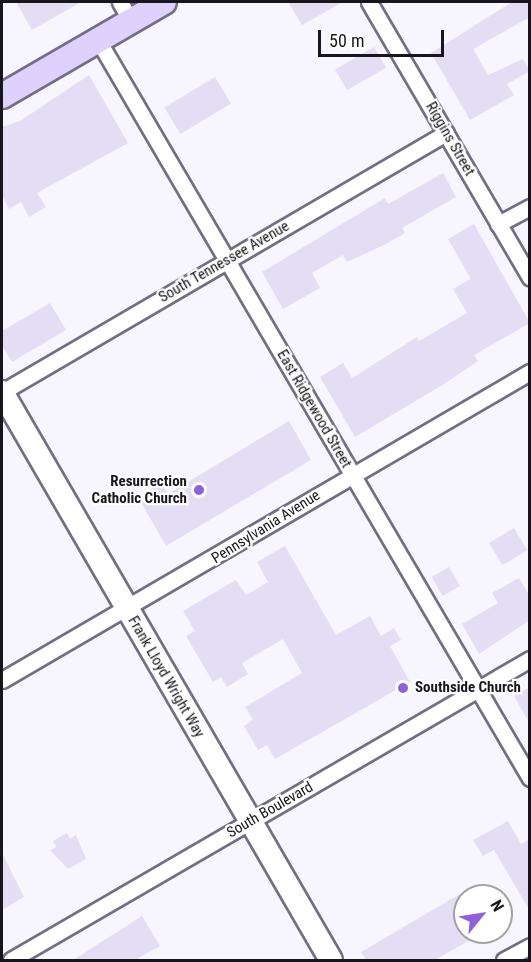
<!DOCTYPE html>
<html>
<head>
<meta charset="utf-8">
<style>
	body { margin:0 }
	#map { position:relative; width:531px; height:962px; overflow:hidden; background:#f7f5fe; font-family:"Roboto Condensed",sans-serif }
	div>[style] { position:absolute }
	.building>* { inset:0; background:#e4def4; transform-origin:0 0 }
	.roads { filter:drop-shadow(2px 0 #746e82) drop-shadow(-2px 0 #746e82) drop-shadow(0 2px #746e82) drop-shadow(0 -2px #746e82) }
	.street>* { height:15px; margin:-7.5px; padding:0 7.5px; transform-origin:7.5px; border-radius:7.5px; background:#fff }
	.secondary>* { height:22px; margin:-11px; padding:0 11px; transform-origin:11px; border-radius:11px; background:#fff }
	.primary>* { height:24px; margin:-12px; padding:0 12px; transform-origin:12px; border-radius:12px; background:#dfd1fe }
	.dots>* { width:16px; height:16px; translate:-50% -50%; box-sizing:border-box; border:3px solid #fff; border-radius:50% }
	span { translate:-50% -50%; white-space:nowrap; text-align:center; line-height:1.15; -webkit-text-stroke:4.5px #fff; paint-order:stroke }
	.street-label { font-size:15px; color:#18161d }
	.poi-label { font-size:15px; color:#18161d; font-weight:700 }
	.right { translate:-100% -50%; text-align:right }
	.left { translate:0 -50%; text-align:left }
	.frame { position:absolute; inset:0; border:3px solid #18161d; pointer-events:none }
	.north { position:absolute; left:453px; top:884px; width:60px; height:60px; box-sizing:border-box; background:#fff; border:2px solid #a3a2a5; border-radius:50%; rotate:60deg; font-size:16px; font-weight:700; line-height:24px; text-align:center; color:#18161d }
	.north::after { content:''; display:block; margin:auto; width:21px; height:27px; background:#8e60da; clip-path:polygon(50% 0,100% 100%,50% 72%,0 100%) }
	.scale { position:absolute; left:318px; top:30px; width:126px; height:27px; box-sizing:border-box; border:3px solid #18161d; border-top:0; padding-left:8px; font-size:18px; line-height:21px; white-space:nowrap; color:#18161d; -webkit-text-stroke:4px #fff; paint-order:stroke }
</style>
</head>
<body>
<div id="map">
	<div class="building">
		<i style="clip-path:polygon(16px 2px,81px 2px,32px 30px)"></i>
		<i style="clip-path:polygon(288px 2px,343px 2px,302px 25px)"></i>
		<i style="clip-path:polygon(512px 2px,530px 2px,530px 17px,473px 49px,488px 75px,523px 59px,530px 71px,507px 84px,514px 95px,470px 120px,431px 53px)"></i>
		<i style="left:374px;top:47px;width:24px;height:45px;rotate:60deg"></i>
		<i style="clip-path:polygon(89px 75px,128px 143px,37px 193px,46px 207px,29px 217px,21px 202px,9px 209px,2px 195px,2px 127px,20px 121px)"></i>
		<i style="left:215px;top:77px;width:31px;height:59px;rotate:59deg"></i>
		<i style="clip-path:polygon(443px 173px,456px 197px,402px 228px,405px 233px,384px 245px,347px 262px,343px 255px,312px 273px,320px 288px,283px 309px,262px 272px,385px 198px,388px 204px)"></i>
		<i style="clip-path:polygon(474px 224px,530px 323px,474px 355px,478px 361px,444px 384px,355px 437px,320px 377px,343px 363px,352px 378px,417px 337px,419px 341px,467px 313px,453px 289px,471px 279px,448px 239px)"></i>
		<i style="clip-path:polygon(50px 303px,66px 330px,12px 362px,2px 345px,2px 331px)"></i>
		<i style="clip-path:polygon(289px 421px,311px 460px,166px 546px,138px 497px,161px 483px,168px 494px)"></i>
		<i style="left:514px;top:528px;width:26px;height:29px;rotate:59deg"></i>
		<i style="clip-path:polygon(285px 546px,336px 635px,370px 616px,381px 636px,394px 628px,401px 640px,390px 646px,410px 682px,275px 759px,267px 745px,258px 750px,244px 726px,253px 720px,245px 707px,302px 673px,283px 639px,242px 663px,248px 674px,227px 687px,221px 677px,213px 682px,186px 636px,195px 631px,183px 611px,236px 580px,246px 595px,268px 582px,257px 562px)"></i>
		<i style="left:449px;top:567px;width:22px;height:20px;rotate:60deg"></i>
		<i style="clip-path:polygon(519px 578px,530px 596px,530px 620px,479px 654px,462px 624px,498px 603px,492px 593px)"></i>
		<i style="clip-path:polygon(530px 687px,530px 724px,514px 696px)"></i>
		<i style="clip-path:polygon(508px 821px,521px 844px,530px 839px,530px 911px,494px 850px,483px 856px,473px 840px)"></i>
		<i style="clip-path:polygon(67px 833px,70px 839px,76px 835px,86px 859px,68px 869px,50px 850px,56px 847px,53px 841px)"></i>
		<i style="clip-path:polygon(2px 853px,24px 897px,2px 910px)"></i>
		<i style="clip-path:polygon(465px 891px,465px 932px,484px 932px,435px 960px,366px 960px,361px 952px)"></i>
		<i style="clip-path:polygon(142px 916px,160px 946px,135px 960px,73px 960px)"></i>
	</div>
	<div class="roads">
		<div class="street">
			<i style="left:120px;top:2px;width:22px;rotate:60deg"></i>
			<i style="left:369px;top:2px;width:319px;rotate:59.7deg"></i>
			<i style="left:98px;top:40px;width:855px;rotate:59.66deg"></i>
			<i style="left:498px;top:224px;width:36px;rotate:-28deg"></i>
			<i style="left:2px;top:392px;width:514px;rotate:-30.26deg"></i>
			<i style="left:2px;top:680px;width:611px;rotate:-30.26deg"></i>
			<i style="left:11px;top:960px;width:600px;rotate:-30.11deg"></i>
			<i style="left:504px;top:960px;width:30px;rotate:-28deg"></i>
		</div>
		<div class="secondary">
			<i style="left:2px;top:392px;width:656px;rotate:59.92deg"></i>
		</div>
		<div class="primary">
			<i style="left:2px;top:96px;width:187px;rotate:-30.1deg"></i>
		</div>
	</div>
	<div class="dots">
		<i style="left:199px;top:490px;background:#8e60da"></i>
		<i style="left:403px;top:688px;background:#8e60da"></i>
	</div>
	<div class="street-label">
		<span style="left:450px;top:139px;rotate:60deg">Riggins Street</span>
		<span style="left:224px;top:262px;rotate:-30deg">South Tennessee Avenue</span>
		<span style="left:314px;top:409px;rotate:60deg">East Ridgewood Street</span>
		<span style="left:266px;top:527px;rotate:-32deg">Pennsylvania Avenue</span>
		<span style="left:166px;top:677px;rotate:60deg">Frank Lloyd Wright Way</span>
		<span style="left:270px;top:810px;rotate:-30deg">South Boulevard</span>
	</div>
	<div class="poi-label">
		<span class="right" style="left:187px;top:490px">Resurrection<br>Catholic Church</span>
		<span class="left" style="left:415px;top:688px">Southside Church</span>
	</div>
	<div class="frame"></div>
	<div class="north">N</div>
	<div class="scale">50 m</div>
</div>
</body>
</html>
